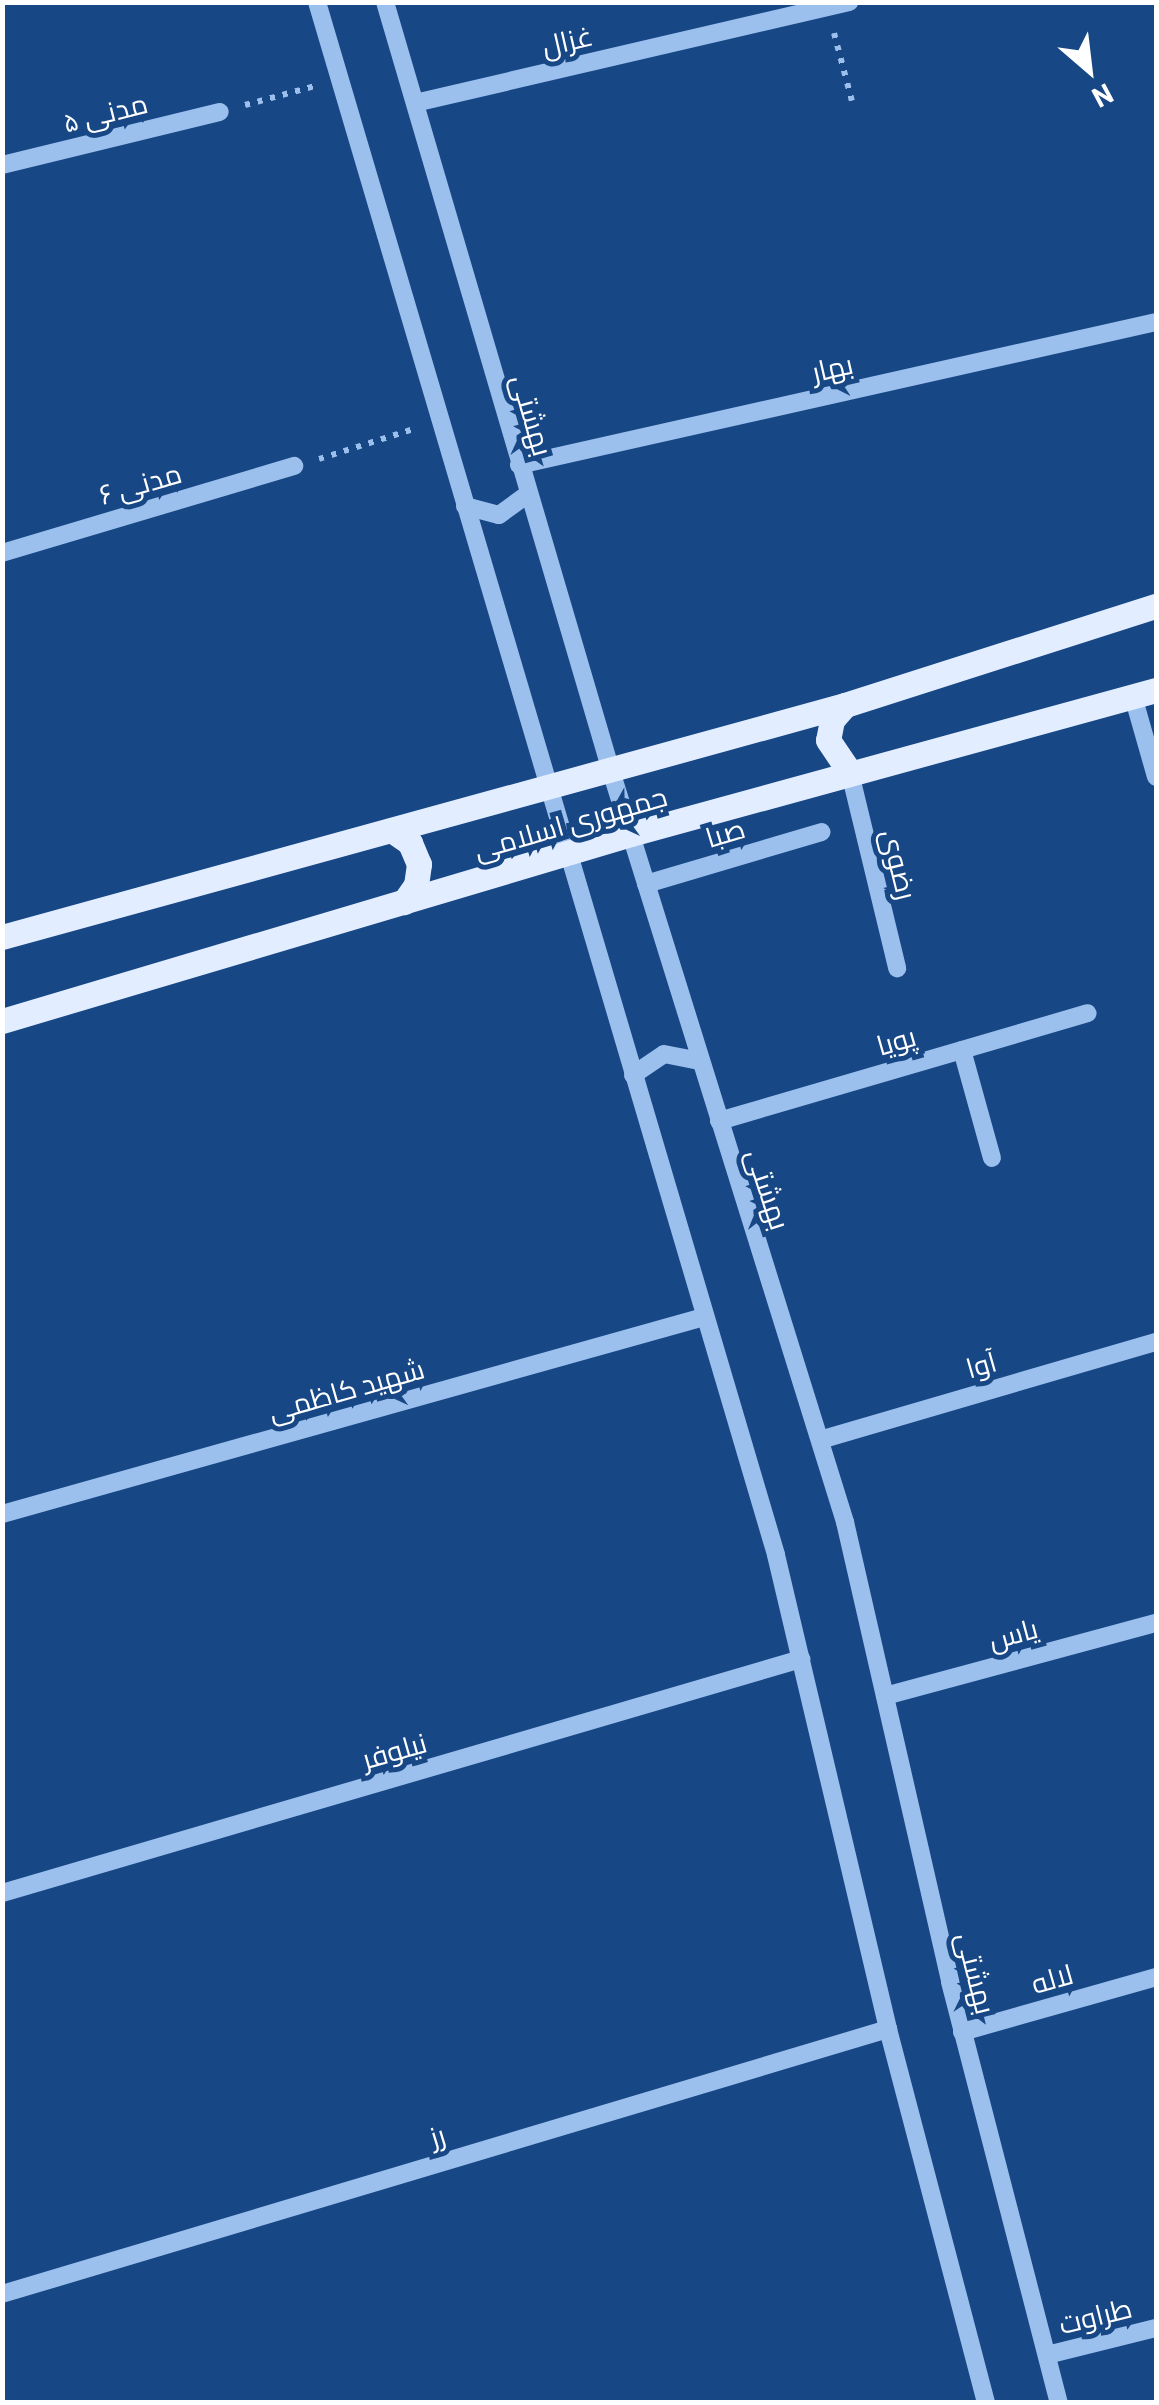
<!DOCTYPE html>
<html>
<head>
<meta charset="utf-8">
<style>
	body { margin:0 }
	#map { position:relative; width:1159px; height:2405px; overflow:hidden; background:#174785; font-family:Barlow,Cairo,sans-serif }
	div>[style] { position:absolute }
	.path>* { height:6px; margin-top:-3px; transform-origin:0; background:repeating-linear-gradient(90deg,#9cc0ed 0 5px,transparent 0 13px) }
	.minor>* { height:18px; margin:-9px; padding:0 9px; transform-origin:9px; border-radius:9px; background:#9cc0ed }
	.major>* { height:25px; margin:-12.5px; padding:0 12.5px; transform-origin:12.5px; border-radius:12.5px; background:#e2edff }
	span { translate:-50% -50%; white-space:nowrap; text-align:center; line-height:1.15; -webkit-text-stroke:10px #174785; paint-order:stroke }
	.street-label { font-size:28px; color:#fff }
	.frame { position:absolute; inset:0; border:5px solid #fff; pointer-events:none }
	.north { position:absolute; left:1039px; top:20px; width:100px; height:100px; -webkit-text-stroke:8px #174785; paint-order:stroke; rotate:152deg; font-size:28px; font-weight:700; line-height:40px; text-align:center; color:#fff }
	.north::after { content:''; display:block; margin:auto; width:35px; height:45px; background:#fff; clip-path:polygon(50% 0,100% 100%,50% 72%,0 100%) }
</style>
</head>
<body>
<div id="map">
	<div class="path">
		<i style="left:834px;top:33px;width:70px;rotate:75.2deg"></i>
		<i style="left:245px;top:105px;width:73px;rotate:-15.2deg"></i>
		<i style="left:319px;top:459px;width:103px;rotate:-17.6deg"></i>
	</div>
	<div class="minor">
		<i style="left:317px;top:2px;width:1619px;rotate:73.53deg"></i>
		<i style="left:776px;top:1555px;width:487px;rotate:76.7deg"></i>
		<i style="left:888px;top:2029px;width:386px;rotate:75.3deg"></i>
		<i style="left:385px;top:2px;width:802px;rotate:73.62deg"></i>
		<i style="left:611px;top:771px;width:787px;rotate:72.69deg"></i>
		<i style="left:845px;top:1522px;width:472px;rotate:77.1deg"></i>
		<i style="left:950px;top:1982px;width:434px;rotate:75.5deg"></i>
		<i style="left:415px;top:103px;width:446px;rotate:-13.1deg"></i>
		<i style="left:2px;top:165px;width:224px;rotate:-13.7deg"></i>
		<i style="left:519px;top:465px;width:653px;rotate:-12.65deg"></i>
		<i style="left:465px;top:506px;width:35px;rotate:15deg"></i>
		<i style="left:499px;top:515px;width:34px;rotate:-36deg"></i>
		<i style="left:2px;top:553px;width:305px;rotate:-16.6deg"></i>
		<i style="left:1133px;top:696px;width:84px;rotate:74.1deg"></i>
		<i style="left:850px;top:773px;width:201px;rotate:76.4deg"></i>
		<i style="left:646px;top:884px;width:183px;rotate:-16.5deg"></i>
		<i style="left:962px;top:1050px;width:112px;rotate:74.5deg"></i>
		<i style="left:633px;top:1075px;width:37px;rotate:-34deg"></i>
		<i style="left:664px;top:1054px;width:37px;rotate:11deg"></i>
		<i style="left:719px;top:1121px;width:384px;rotate:-16.3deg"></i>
		<i style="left:820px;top:1440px;width:350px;rotate:-16.3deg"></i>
		<i style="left:2px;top:1514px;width:729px;rotate:-15.68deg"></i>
		<i style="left:885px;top:1696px;width:281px;rotate:-15.1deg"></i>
		<i style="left:2px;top:1893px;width:833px;rotate:-16.32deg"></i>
		<i style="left:962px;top:2032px;width:202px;rotate:-15.8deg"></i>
		<i style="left:2px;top:2294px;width:925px;rotate:-16.65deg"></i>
		<i style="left:1047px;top:2355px;width:112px;rotate:-13.9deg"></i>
	</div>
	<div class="major">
		<i style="left:845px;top:705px;width:20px;rotate:131deg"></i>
		<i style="left:832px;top:720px;width:20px;rotate:101deg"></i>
		<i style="left:828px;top:740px;width:40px;rotate:56deg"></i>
		<i style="left:393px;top:831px;width:21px;rotate:35deg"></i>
		<i style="left:410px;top:843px;width:23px;rotate:67deg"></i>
		<i style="left:419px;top:864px;width:21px;rotate:98deg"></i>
		<i style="left:416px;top:885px;width:21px;rotate:125deg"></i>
		<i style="left:2px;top:937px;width:874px;rotate:-15.39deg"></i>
		<i style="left:845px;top:705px;width:326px;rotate:-17.7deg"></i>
		<i style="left:2px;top:1021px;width:656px;rotate:-16.56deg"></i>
		<i style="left:631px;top:834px;width:544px;rotate:-15.34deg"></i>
	</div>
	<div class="street-label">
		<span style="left:567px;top:40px;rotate:-13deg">غزال</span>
		<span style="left:105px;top:112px;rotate:-14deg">مدنی ۵</span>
		<span style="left:832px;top:367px;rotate:-13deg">بهار</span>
		<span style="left:533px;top:415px;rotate:74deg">بهشتی</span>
		<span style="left:140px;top:483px;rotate:-16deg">مدنی ۶</span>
		<span style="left:570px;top:822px;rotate:-16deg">جمهوری اسلامی</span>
		<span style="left:725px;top:832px;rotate:-17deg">صبا</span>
		<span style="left:900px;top:864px;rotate:76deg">رضوی</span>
		<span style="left:896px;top:1040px;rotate:-16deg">پویا</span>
		<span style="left:769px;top:1189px;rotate:72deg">بهشتی</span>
		<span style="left:981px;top:1364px;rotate:-16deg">آوا</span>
		<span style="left:346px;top:1389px;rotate:-16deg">شهید کاظمی</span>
		<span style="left:1013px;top:1633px;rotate:-15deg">یاس</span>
		<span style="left:394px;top:1750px;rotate:-16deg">نیلوفر</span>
		<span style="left:977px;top:1973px;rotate:76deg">بهشتی</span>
		<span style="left:1052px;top:1978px;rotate:-16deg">لاله</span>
		<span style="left:437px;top:2135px;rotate:-17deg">رز</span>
		<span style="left:1095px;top:2315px;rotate:-14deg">طراوت</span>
	</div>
	<div class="frame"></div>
	<div class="north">N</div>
</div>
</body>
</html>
